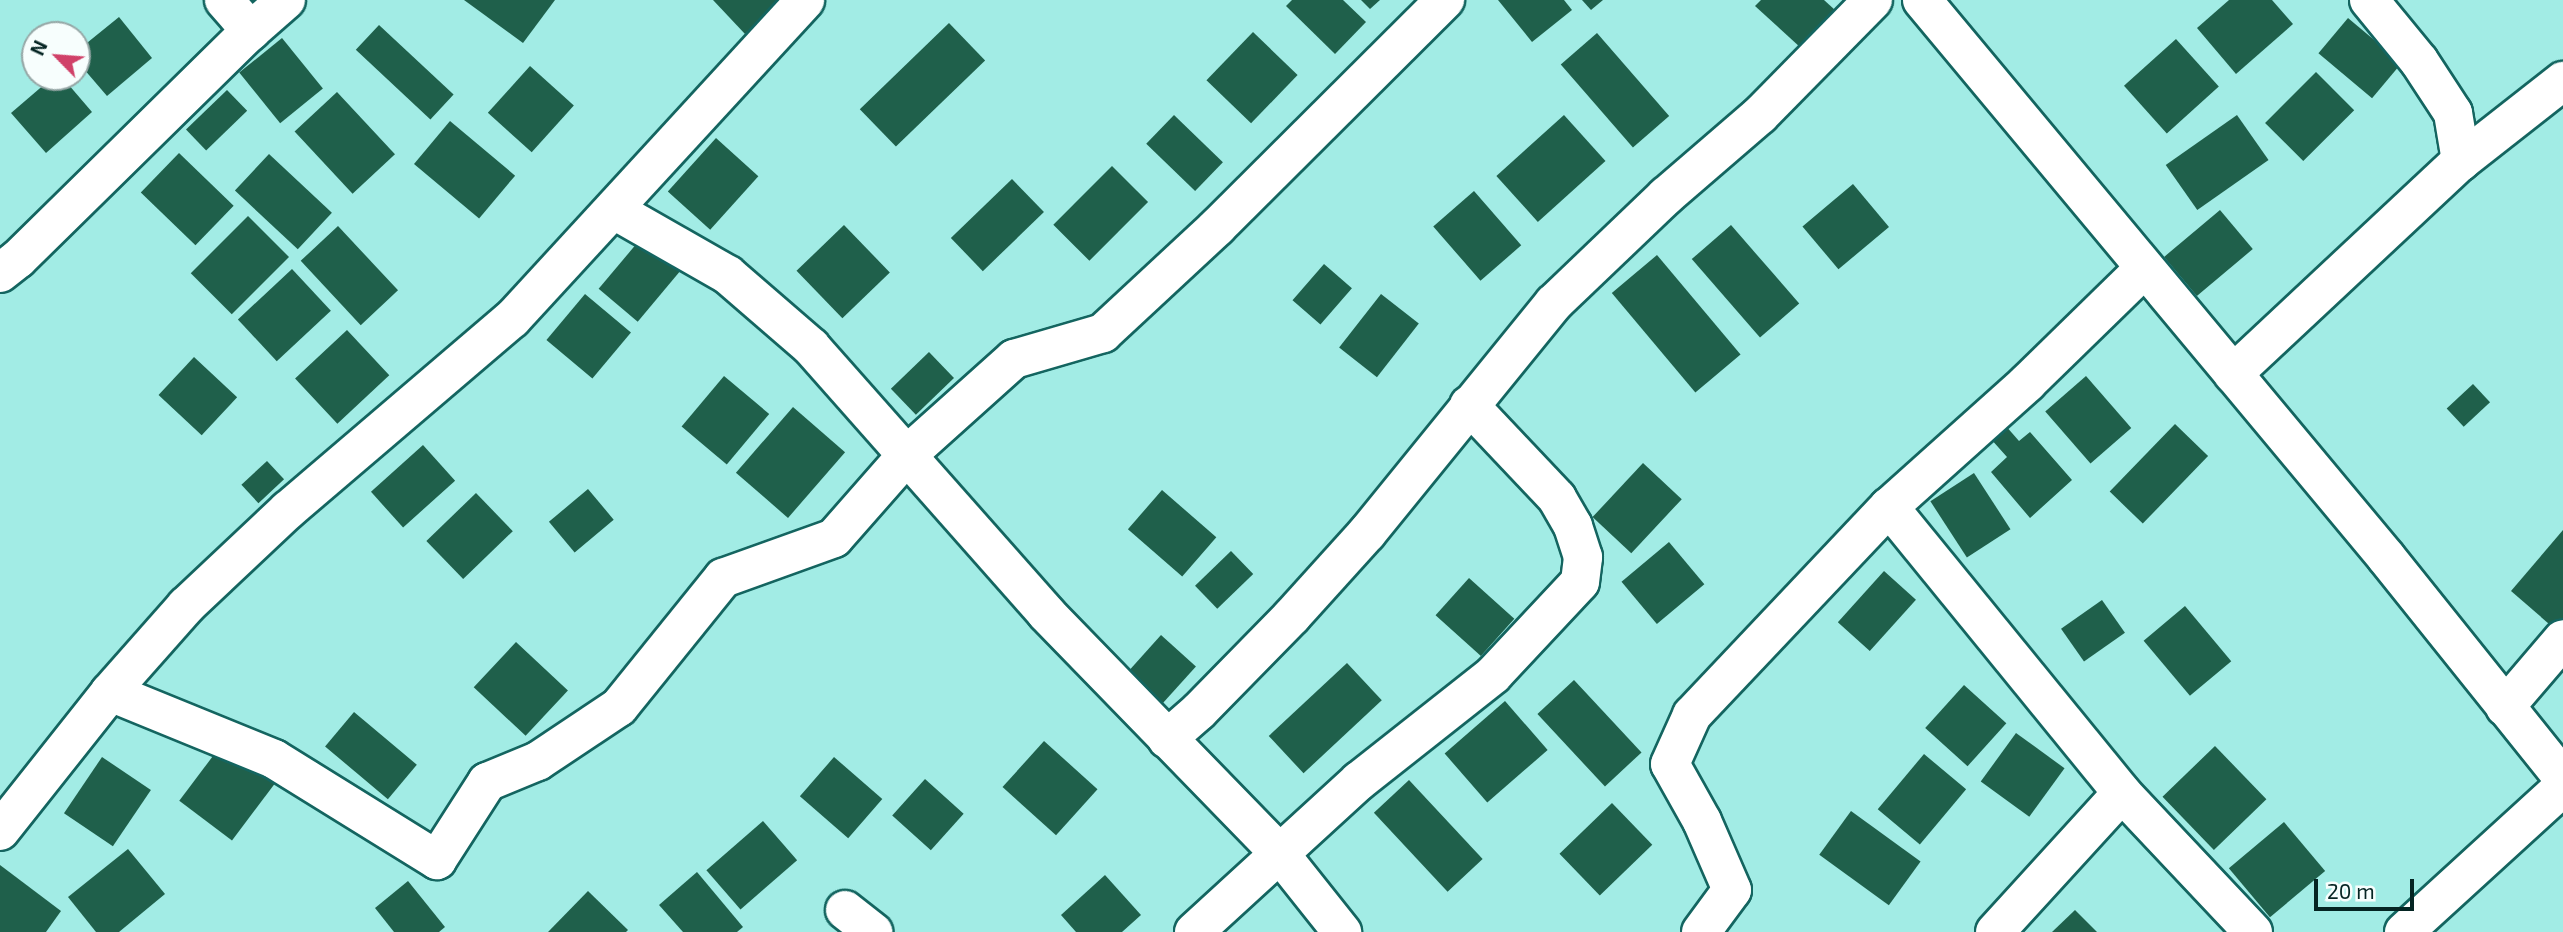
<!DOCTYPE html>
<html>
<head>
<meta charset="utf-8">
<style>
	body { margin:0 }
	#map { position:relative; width:2563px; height:932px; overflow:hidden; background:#a2ece5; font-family:"Exo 2",sans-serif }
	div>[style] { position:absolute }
	.building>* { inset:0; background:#1f604b; transform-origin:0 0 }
	.roads { filter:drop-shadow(2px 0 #146560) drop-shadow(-2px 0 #146560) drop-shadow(0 2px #146560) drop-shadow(0 -2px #146560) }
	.minor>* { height:38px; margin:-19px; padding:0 19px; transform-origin:19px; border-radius:19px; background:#fff }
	span { translate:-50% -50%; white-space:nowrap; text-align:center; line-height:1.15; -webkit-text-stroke:7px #f7fefd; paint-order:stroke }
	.north { position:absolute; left:21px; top:21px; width:70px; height:70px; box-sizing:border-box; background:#f7fefd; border:2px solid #96a7a6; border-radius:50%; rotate:295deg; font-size:19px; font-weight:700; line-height:28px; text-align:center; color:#052523 }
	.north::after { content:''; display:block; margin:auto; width:24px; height:32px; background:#d04168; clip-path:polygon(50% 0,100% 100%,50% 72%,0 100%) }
	.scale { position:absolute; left:2314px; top:879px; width:100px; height:32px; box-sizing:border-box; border:4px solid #052523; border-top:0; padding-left:9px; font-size:21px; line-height:24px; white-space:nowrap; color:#052523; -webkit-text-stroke:5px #f7fefd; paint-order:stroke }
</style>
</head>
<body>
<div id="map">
	<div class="building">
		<i style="clip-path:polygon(464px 0,555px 0,523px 43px)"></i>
		<i style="clip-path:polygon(713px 0,780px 0,745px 34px)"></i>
		<i style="clip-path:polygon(1292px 0,1343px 0,1366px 22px,1335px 54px,1286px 6px)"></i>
		<i style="clip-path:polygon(1361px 0,1380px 0,1370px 9px)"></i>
		<i style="clip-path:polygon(1498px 0,1564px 0,1572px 10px,1532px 42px)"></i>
		<i style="clip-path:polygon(1582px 0,1603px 0,1591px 10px)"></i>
		<i style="clip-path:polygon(1761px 0,1824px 0,1835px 10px,1801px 48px,1755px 6px)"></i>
		<i style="clip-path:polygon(2229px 0,2272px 0,2293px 24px,2236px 74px,2197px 28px)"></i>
		<i style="clip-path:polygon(119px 17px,152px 58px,107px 96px,77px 61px,77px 51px)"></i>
		<i style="left:2348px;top:18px;width:70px;height:46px;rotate:40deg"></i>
		<i style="left:949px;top:23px;width:52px;height:124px;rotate:46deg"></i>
		<i style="left:379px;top:25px;width:102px;height:34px;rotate:43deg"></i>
		<i style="left:1253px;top:32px;width:62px;height:67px;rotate:44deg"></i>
		<i style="left:1597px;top:33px;width:110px;height:48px;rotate:49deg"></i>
		<i style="left:282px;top:38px;width:65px;height:55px;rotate:51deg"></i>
		<i style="left:2176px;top:39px;width:64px;height:70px;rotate:48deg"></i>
		<i style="left:530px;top:66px;width:59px;height:63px;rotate:42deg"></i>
		<i style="left:2316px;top:72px;width:54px;height:72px;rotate:45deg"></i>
		<i style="clip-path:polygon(53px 77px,62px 77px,92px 112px,46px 153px,11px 113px)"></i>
		<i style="left:227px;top:90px;width:29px;height:57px;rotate:46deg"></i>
		<i style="left:337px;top:92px;width:85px;height:58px;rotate:47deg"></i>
		<i style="left:1174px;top:115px;width:68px;height:40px;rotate:44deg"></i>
		<i style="left:1564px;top:115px;width:62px;height:91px;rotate:48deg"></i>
		<i style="left:2237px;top:115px;width:55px;height:87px;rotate:55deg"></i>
		<i style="left:450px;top:121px;width:85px;height:56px;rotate:40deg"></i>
		<i style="left:716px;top:138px;width:57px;height:72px;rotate:42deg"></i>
		<i style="left:179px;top:153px;width:76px;height:55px;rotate:44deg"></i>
		<i style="left:269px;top:154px;width:86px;height:50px;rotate:43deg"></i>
		<i style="left:1112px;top:166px;width:51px;height:83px;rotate:45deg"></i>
		<i style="left:1012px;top:179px;width:46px;height:85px;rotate:46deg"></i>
		<i style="left:1853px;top:184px;width:56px;height:66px;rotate:50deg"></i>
		<i style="left:1474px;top:191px;width:72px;height:54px;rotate:49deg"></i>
		<i style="left:2220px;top:210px;width:51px;height:73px;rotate:50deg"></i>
		<i style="left:248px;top:216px;width:58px;height:81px;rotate:45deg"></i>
		<i style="left:844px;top:225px;width:66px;height:66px;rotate:46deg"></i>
		<i style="left:1731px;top:225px;width:104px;height:52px;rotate:49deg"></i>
		<i style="left:338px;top:226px;width:88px;height:51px;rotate:47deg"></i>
		<i style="left:643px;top:236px;width:51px;height:69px;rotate:40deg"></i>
		<i style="left:1657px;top:255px;width:130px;height:59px;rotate:50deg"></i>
		<i style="left:1324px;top:264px;width:37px;height:48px;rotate:41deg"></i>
		<i style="left:292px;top:269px;width:57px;height:74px;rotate:47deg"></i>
		<i style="left:585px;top:294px;width:60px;height:60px;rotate:40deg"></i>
		<i style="left:1381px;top:294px;width:48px;height:68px;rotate:38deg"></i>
		<i style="left:347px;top:330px;width:62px;height:71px;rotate:47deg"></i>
		<i style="left:929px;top:352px;width:36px;height:53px;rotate:46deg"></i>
		<i style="left:194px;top:357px;width:59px;height:52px;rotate:43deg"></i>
		<i style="left:724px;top:376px;width:59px;height:66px;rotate:40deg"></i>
		<i style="left:2086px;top:376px;width:69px;height:54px;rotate:49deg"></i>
		<i style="left:2473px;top:384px;width:25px;height:36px;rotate:47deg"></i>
		<i style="left:793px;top:407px;width:69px;height:87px;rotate:41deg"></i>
		<i style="left:2175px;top:424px;width:46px;height:94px;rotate:44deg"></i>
		<i style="clip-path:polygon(2005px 425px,2019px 441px,2030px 432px,2072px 480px,2030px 518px,1991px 472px,2007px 457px,1990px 438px)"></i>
		<i style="left:423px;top:445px;width:48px;height:70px;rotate:48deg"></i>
		<i style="left:267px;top:461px;width:25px;height:35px;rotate:47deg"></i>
		<i style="left:1643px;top:463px;width:53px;height:74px;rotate:43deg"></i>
		<i style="left:1974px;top:473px;width:67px;height:52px;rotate:57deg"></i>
		<i style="left:588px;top:489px;width:40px;height:51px;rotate:50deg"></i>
		<i style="left:1162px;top:490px;width:72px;height:52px;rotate:41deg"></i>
		<i style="left:476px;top:493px;width:53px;height:69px;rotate:46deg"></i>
		<i style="clip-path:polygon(2563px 530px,2563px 622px,2556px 630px,2511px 591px)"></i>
		<i style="left:1669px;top:542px;width:55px;height:62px;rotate:50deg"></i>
		<i style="left:1231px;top:551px;width:32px;height:50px;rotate:46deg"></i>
		<i style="left:1884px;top:571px;width:43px;height:69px;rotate:42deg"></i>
		<i style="left:1469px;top:578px;width:61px;height:50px;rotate:42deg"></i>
		<i style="left:2102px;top:600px;width:40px;height:50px;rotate:55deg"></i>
		<i style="left:2185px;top:606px;width:72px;height:54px;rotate:50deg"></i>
		<i style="left:1161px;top:635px;width:47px;height:54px;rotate:42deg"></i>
		<i style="left:516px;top:642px;width:71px;height:62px;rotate:43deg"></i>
		<i style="left:1347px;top:663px;width:51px;height:107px;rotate:47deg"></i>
		<i style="left:1574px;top:680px;width:99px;height:50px;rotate:47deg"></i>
		<i style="left:1964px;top:685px;width:57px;height:58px;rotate:42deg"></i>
		<i style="left:1505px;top:701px;width:65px;height:80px;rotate:49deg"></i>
		<i style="left:354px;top:712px;width:82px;height:45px;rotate:40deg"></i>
		<i style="left:2016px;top:733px;width:60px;height:60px;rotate:36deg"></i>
		<i style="left:225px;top:740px;width:66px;height:76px;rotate:37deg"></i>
		<i style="left:1044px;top:741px;width:72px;height:62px;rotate:42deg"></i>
		<i style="left:2215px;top:746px;width:74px;height:73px;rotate:46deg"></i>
		<i style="left:1924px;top:754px;width:55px;height:72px;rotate:40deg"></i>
		<i style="left:102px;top:757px;width:59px;height:68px;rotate:34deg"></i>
		<i style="left:834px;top:757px;width:64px;height:52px;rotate:41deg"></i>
		<i style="left:925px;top:779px;width:52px;height:49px;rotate:42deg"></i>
		<i style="left:1409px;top:780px;width:108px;height:48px;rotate:47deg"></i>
		<i style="left:1612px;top:803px;width:58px;height:73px;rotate:46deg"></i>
		<i style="left:1851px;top:811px;width:86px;height:54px;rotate:36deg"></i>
		<i style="left:763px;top:821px;width:52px;height:75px;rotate:49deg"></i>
		<i style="left:2284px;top:822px;width:64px;height:72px;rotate:50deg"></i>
		<i style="clip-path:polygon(128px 849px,165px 894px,119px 932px,96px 932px,68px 897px)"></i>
		<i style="clip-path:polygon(0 865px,61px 911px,46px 932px,0 932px)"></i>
		<i style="clip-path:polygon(697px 872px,743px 927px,737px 932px,683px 932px,659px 905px)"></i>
		<i style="clip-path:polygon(1105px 875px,1141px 915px,1122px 932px,1076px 932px,1061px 915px)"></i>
		<i style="clip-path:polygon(408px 881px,445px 927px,439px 932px,394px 932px,375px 908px)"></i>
		<i style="clip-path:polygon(588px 891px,628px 930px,626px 932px,548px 932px)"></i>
		<i style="clip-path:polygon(2075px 910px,2097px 932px,2052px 932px)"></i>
	</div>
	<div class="roads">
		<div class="minor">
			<i style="left:224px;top:0;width:41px;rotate:48.9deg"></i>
			<i style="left:1922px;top:0;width:725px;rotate:50.2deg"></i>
			<i style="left:2386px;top:557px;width:283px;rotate:51.3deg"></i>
			<i style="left:2369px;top:0;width:79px;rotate:50.7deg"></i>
			<i style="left:2419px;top:61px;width:62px;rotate:56.8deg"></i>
			<i style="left:2453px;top:113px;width:49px;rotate:80.5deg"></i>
			<i style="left:614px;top:210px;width:131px;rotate:29.7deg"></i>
			<i style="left:728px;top:275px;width:110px;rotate:40.9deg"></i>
			<i style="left:811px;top:347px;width:355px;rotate:48.5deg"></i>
			<i style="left:1046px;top:613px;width:336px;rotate:45.8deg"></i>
			<i style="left:1280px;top:854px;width:100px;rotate:51.5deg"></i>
			<i style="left:0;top:273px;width:23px;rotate:-38deg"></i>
			<i style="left:18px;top:259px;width:320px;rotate:-44.5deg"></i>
			<i style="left:246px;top:35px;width:53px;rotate:-41.2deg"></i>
			<i style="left:2233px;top:374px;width:312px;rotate:-43.1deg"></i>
			<i style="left:2461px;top:161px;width:130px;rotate:-38.1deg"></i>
			<i style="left:1889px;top:507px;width:369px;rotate:50.8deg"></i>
			<i style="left:2122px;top:793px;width:191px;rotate:46.7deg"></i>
			<i style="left:110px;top:692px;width:177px;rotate:22.2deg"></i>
			<i style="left:274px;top:759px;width:192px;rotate:31.8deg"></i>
			<i style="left:437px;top:860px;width:93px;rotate:-57.3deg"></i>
			<i style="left:487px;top:782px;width:55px;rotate:-22.4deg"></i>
			<i style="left:538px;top:761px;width:97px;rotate:-33.7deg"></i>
			<i style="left:619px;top:707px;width:166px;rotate:-51.1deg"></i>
			<i style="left:723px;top:578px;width:118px;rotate:-19.8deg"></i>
			<i style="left:834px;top:538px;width:111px;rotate:-48.7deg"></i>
			<i style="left:907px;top:455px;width:144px;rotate:-41.9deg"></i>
			<i style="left:1014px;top:359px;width:93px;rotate:-16.3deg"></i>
			<i style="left:1103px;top:333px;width:156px;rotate:-42.9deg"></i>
			<i style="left:1217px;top:227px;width:322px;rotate:-44.9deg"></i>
			<i style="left:2505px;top:707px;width:89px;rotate:-49.5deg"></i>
			<i style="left:1167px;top:739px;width:43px;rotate:-41.2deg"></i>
			<i style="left:1199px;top:711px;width:133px;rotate:-45.6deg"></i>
			<i style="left:1292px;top:616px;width:112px;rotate:-47.9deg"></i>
			<i style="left:1367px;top:533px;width:296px;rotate:-50.9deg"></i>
			<i style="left:1554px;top:303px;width:155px;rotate:-43.7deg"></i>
			<i style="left:1666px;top:196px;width:124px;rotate:-40.8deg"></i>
			<i style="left:1760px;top:115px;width:161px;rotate:-45.5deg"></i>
			<i style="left:0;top:831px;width:177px;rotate:-51.6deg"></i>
			<i style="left:110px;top:692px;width:115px;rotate:-48.5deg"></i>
			<i style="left:186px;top:606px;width:140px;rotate:-43.3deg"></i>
			<i style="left:288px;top:510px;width:294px;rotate:-40.5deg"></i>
			<i style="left:512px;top:319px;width:433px;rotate:-47.4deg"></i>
			<i style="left:845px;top:910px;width:36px;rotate:38deg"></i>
			<i style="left:1194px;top:932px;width:224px;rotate:-42.5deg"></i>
			<i style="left:1359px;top:781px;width:171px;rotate:-38.3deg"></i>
			<i style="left:1493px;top:675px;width:127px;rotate:-46.9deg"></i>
			<i style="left:1580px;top:582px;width:25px;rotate:-83deg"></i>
			<i style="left:1583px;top:557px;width:33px;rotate:-108deg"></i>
			<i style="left:1573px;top:526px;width:32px;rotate:-120deg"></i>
			<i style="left:1557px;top:498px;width:128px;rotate:-133.4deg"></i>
			<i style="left:1701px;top:932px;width:52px;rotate:-53.6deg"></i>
			<i style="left:1732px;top:890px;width:75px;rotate:-113.5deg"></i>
			<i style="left:1702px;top:821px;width:65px;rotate:-119.3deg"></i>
			<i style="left:1670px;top:764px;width:54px;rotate:-65.8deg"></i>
			<i style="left:1692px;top:715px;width:286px;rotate:-46.6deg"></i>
			<i style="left:1889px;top:507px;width:186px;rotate:-41.9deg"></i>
			<i style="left:2027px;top:383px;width:163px;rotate:-44.3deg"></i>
			<i style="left:1995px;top:932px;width:188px;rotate:-47.6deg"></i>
			<i style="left:2404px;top:932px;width:215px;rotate:-42.4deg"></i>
		</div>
	</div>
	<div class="north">N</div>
	<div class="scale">20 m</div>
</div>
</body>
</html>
